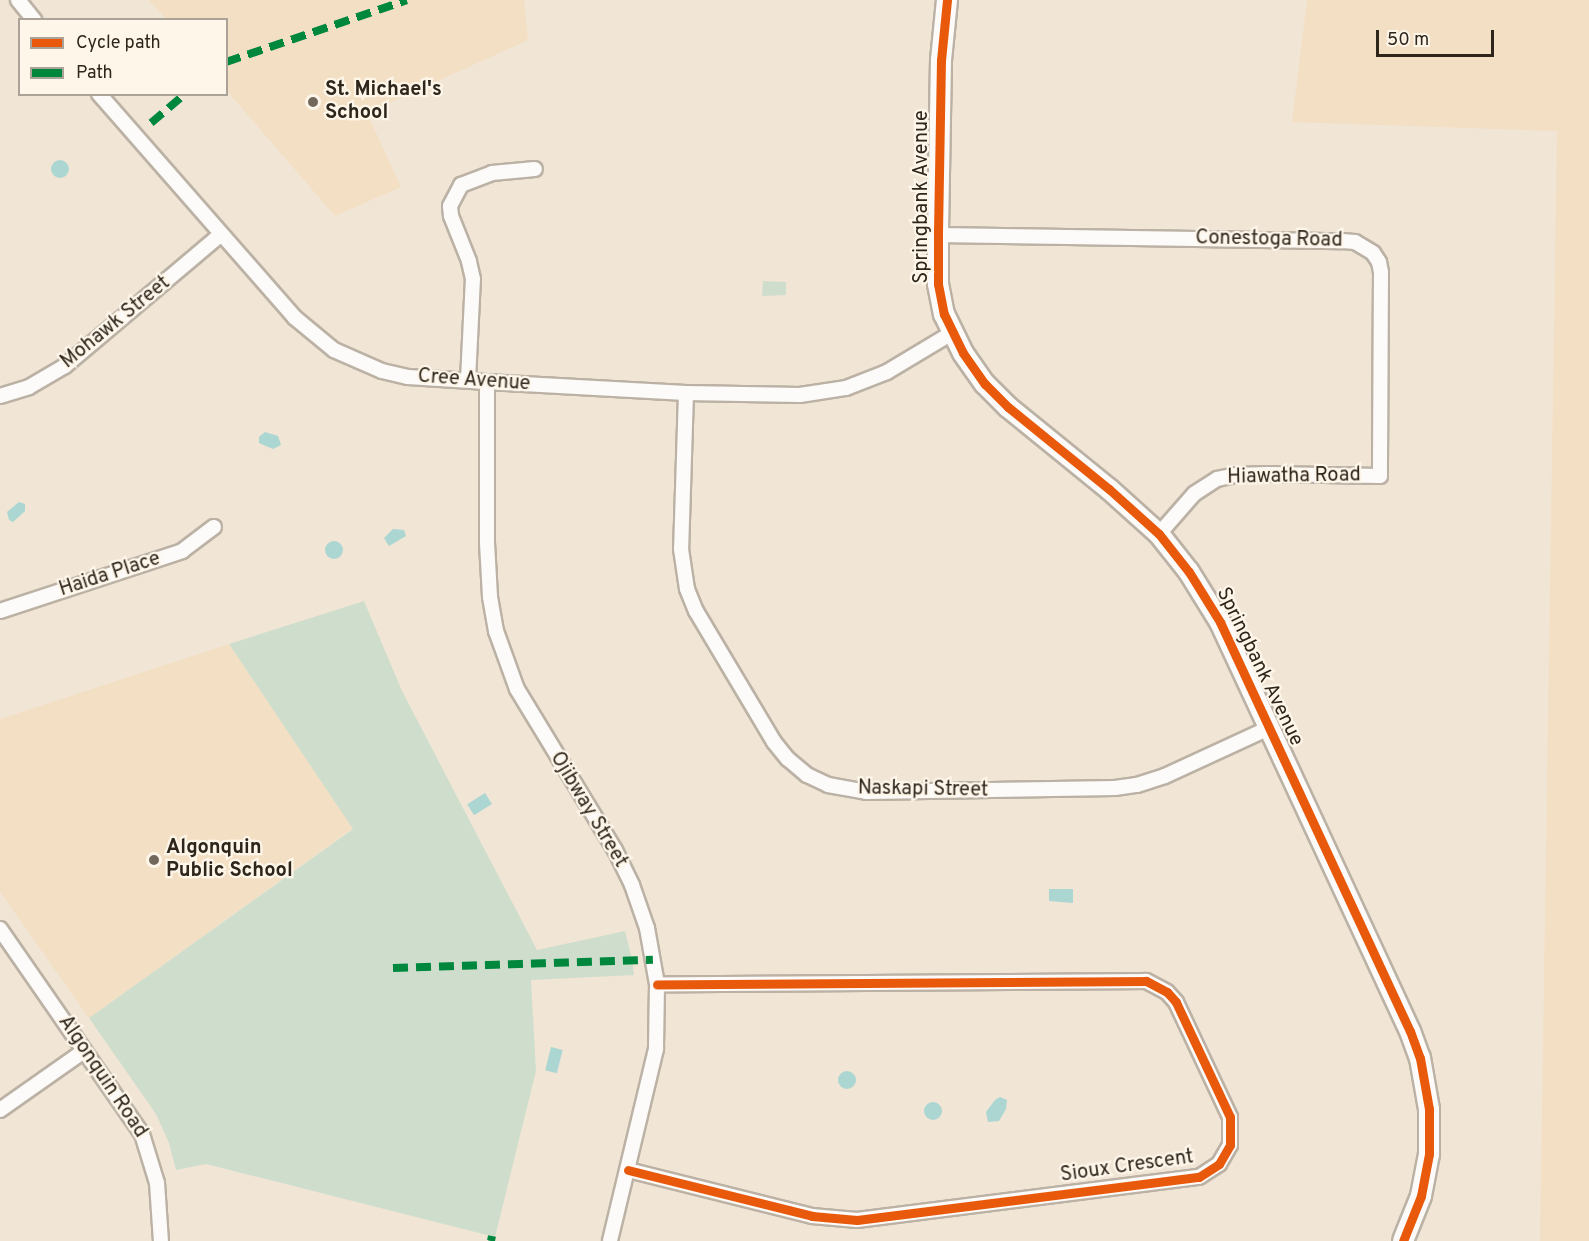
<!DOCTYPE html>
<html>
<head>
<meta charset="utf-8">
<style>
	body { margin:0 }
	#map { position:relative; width:1589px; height:1241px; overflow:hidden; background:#f1e5d5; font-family:Overpass,sans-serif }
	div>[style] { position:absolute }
	.built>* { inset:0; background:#f3dfc4 }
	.green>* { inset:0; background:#cfdecc }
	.water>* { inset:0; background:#abd6d2; transform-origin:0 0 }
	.round { border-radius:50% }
	.roads { filter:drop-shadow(2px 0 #bbb2a5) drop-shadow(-2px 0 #bbb2a5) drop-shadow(0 2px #bbb2a5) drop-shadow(0 -2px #bbb2a5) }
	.minor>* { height:14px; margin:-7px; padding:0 7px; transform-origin:7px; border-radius:7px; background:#fdfbf9 }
	.secondary>* { height:20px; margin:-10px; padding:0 10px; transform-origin:10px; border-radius:10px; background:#fdfbf9 }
	.quiet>* { height:8px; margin-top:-4px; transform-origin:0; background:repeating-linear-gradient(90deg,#00873e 0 15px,transparent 0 23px) }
	.cycleway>* { height:9px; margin:-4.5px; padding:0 4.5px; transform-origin:4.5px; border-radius:4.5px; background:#e8590c }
	.dots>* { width:16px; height:16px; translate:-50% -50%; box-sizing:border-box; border:3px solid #fff6ea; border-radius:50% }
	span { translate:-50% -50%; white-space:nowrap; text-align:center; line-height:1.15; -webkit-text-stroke:4.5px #fff6ea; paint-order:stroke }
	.poi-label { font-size:20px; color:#2e261b; font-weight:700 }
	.left { translate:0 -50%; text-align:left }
	.street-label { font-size:20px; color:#2e261b }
	.legend { position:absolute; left:18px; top:18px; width:210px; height:78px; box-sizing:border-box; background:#fff6ea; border:2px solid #aba397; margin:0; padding:8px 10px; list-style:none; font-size:18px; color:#2e261b }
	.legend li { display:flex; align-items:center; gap:12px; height:30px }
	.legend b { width:30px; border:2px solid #aba397 }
	.scale { position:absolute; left:1376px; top:30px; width:118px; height:27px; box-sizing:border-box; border:3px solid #2e261b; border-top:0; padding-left:8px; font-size:18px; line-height:21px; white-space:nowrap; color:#2e261b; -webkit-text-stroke:4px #fff6ea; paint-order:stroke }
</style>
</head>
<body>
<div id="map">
	<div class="built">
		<i style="clip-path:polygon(149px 0,524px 0,528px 40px,367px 113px,401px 187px,335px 216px,227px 91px,226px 20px,166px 19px)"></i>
		<i style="clip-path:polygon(1307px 0,1589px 0,1589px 1241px,1540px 1241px,1557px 131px,1292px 122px)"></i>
		<i style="clip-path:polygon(229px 644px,353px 828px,89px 1018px,0 892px,0 719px)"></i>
	</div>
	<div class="green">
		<i style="clip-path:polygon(763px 281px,786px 282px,786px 295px,762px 296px)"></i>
		<i style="clip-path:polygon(364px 601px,402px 691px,537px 950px,625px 931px,632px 959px,634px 975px,531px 980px,536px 1071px,495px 1237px,206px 1164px,176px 1170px,169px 1143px,156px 1114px,89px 1018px,353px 829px,229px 644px)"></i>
	</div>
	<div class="water">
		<i class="round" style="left:51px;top:160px;width:18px;height:18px"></i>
		<i style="clip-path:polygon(265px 432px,278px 436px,281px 445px,273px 449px,259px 443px,259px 437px)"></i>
		<i style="clip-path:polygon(19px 502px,25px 504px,25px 511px,13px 522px,9px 520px,7px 512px)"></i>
		<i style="clip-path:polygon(393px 529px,404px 530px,406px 536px,389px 546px,384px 538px)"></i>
		<i class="round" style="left:325px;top:541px;width:18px;height:18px"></i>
		<i style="left:485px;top:793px;width:13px;height:21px;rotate:58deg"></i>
		<i style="clip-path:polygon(1049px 889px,1073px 889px,1073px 903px,1049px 901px)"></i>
		<i style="left:551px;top:1047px;width:12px;height:24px;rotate:14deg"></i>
		<i class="round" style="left:838px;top:1071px;width:18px;height:18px"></i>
		<i style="clip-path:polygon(1000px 1097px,1007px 1100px,1006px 1109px,999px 1121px,988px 1122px,986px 1112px,995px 1100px)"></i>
		<i class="round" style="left:924px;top:1102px;width:18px;height:18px"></i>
	</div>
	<div class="roads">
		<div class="minor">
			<i style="left:18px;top:0;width:26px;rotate:51deg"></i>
			<i style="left:99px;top:94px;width:296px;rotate:48.8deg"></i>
			<i style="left:294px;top:317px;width:52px;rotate:39.5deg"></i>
			<i style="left:334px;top:350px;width:52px;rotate:23.6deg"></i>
			<i style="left:382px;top:371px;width:27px;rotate:13deg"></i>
			<i style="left:408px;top:377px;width:79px;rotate:3.6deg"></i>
			<i style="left:487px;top:382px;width:199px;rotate:3.2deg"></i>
			<i style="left:686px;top:393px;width:114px;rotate:1deg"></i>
			<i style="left:800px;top:395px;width:47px;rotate:-8.7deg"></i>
			<i style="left:846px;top:388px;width:44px;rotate:-21.3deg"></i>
			<i style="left:887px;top:372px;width:76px;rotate:-31deg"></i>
			<i style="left:938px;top:235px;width:404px;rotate:0.9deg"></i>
			<i style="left:1342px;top:241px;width:13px;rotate:4deg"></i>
			<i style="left:1355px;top:242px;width:21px;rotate:31deg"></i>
			<i style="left:1373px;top:253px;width:11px;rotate:56deg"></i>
			<i style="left:1379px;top:262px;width:10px;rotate:79deg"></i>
			<i style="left:1381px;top:272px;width:204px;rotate:90.3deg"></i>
			<i style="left:1380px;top:476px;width:112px;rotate:-179deg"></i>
			<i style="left:1268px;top:474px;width:32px;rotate:178deg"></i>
			<i style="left:1236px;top:475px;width:19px;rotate:168deg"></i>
			<i style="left:1217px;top:479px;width:27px;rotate:147deg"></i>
			<i style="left:1194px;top:494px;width:53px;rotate:131.2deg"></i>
			<i style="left:468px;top:380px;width:101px;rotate:-87.2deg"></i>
			<i style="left:473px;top:279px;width:18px;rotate:-103deg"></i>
			<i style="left:469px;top:261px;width:48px;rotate:-111.8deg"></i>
			<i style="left:451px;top:216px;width:10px;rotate:-96deg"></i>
			<i style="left:450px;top:206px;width:24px;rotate:-62deg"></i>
			<i style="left:461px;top:185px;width:33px;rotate:-21deg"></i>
			<i style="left:492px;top:173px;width:43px;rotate:-5.3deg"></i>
			<i style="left:487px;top:382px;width:161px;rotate:90deg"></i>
			<i style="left:487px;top:543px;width:54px;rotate:86.8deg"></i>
			<i style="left:490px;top:597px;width:35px;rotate:80deg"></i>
			<i style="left:496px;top:631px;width:62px;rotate:70.1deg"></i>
			<i style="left:517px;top:689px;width:188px;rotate:58.7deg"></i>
			<i style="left:615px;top:850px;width:39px;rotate:64deg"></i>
			<i style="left:632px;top:885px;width:46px;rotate:70.8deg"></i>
			<i style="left:647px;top:928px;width:57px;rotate:79.9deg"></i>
			<i style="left:657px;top:984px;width:65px;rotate:90.9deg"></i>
			<i style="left:656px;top:1049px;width:197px;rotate:103.5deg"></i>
			<i style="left:686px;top:393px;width:156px;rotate:91.8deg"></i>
			<i style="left:681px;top:549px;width:40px;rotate:81.5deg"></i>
			<i style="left:687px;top:589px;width:24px;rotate:68deg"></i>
			<i style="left:696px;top:611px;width:152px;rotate:59.2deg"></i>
			<i style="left:774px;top:742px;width:22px;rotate:51deg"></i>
			<i style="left:788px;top:759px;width:25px;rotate:40deg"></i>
			<i style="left:807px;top:775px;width:23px;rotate:25deg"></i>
			<i style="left:828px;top:785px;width:39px;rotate:10deg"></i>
			<i style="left:866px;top:792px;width:249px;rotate:-0.9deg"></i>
			<i style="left:1115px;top:788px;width:22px;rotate:-8deg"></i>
			<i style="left:1137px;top:785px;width:29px;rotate:-18deg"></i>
			<i style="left:1165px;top:776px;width:115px;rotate:-24.8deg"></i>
			<i style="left:0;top:396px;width:30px;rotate:-17deg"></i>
			<i style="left:29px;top:387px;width:42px;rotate:-30.3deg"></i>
			<i style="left:65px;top:366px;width:204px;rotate:-40.2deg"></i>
			<i style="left:0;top:611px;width:192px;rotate:-18.2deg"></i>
			<i style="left:182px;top:551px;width:40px;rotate:-37deg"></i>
			<i style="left:0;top:929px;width:249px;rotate:55.3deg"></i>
			<i style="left:142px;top:1134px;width:51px;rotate:73deg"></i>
			<i style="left:157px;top:1183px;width:58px;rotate:86.1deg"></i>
			<i style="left:0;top:1110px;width:103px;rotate:-35.1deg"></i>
			<i style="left:628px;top:1170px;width:190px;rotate:14deg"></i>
			<i style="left:812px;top:1216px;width:45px;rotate:5.1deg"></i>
			<i style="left:857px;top:1220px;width:345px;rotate:-7.2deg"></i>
			<i style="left:1199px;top:1177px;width:24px;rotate:-33deg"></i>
			<i style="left:1219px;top:1164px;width:22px;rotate:-60deg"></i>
			<i style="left:1230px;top:1145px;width:28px;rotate:-90deg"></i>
			<i style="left:1230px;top:1117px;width:127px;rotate:-115.2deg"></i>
			<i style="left:1176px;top:1002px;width:13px;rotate:-132deg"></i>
			<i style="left:1167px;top:992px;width:24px;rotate:-152deg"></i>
			<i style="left:1146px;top:981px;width:489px;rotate:179.6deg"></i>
		</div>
		<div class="secondary">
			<i style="left:947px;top:0;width:60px;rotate:95.7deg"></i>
			<i style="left:941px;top:60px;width:175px;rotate:91deg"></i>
			<i style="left:938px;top:235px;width:49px;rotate:90deg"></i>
			<i style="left:938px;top:284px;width:31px;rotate:79deg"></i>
			<i style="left:944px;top:314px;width:43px;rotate:64deg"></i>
			<i style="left:963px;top:353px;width:38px;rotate:55deg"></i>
			<i style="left:985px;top:384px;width:33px;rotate:45deg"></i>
			<i style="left:1008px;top:407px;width:130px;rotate:39.1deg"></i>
			<i style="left:1109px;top:489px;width:67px;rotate:42deg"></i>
			<i style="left:1159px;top:534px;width:48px;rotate:51.7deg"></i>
			<i style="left:1189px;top:572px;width:59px;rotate:58.2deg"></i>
			<i style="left:1220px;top:622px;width:451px;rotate:65.1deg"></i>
			<i style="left:1410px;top:1031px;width:29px;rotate:70deg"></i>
			<i style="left:1420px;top:1058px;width:52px;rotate:80deg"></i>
			<i style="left:1429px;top:1109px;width:45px;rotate:90deg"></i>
			<i style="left:1429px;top:1154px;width:43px;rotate:100.8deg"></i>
			<i style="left:1421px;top:1196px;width:48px;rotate:111.8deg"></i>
		</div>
	</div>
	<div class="quiet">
		<i style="left:226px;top:62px;width:191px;rotate:-18.9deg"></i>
		<i style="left:151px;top:123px;width:45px;rotate:-40.5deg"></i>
		<i style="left:393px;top:968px;width:260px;rotate:-1.8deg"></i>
		<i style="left:491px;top:1241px;width:5px;rotate:-79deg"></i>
	</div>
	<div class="cycleway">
		<i style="left:947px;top:0;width:60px;rotate:95.7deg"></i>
		<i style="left:941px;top:60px;width:175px;rotate:91deg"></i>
		<i style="left:938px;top:235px;width:49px;rotate:90deg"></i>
		<i style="left:938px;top:284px;width:31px;rotate:79deg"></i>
		<i style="left:944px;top:314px;width:43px;rotate:64deg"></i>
		<i style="left:963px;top:353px;width:38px;rotate:55deg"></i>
		<i style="left:985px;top:384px;width:33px;rotate:45deg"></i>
		<i style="left:1008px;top:407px;width:130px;rotate:39.1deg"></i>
		<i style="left:1109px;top:489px;width:67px;rotate:42deg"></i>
		<i style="left:1159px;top:534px;width:48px;rotate:51.7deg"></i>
		<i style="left:1189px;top:572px;width:59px;rotate:58.2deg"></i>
		<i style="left:1220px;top:622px;width:451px;rotate:65.1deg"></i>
		<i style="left:1410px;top:1031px;width:29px;rotate:70deg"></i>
		<i style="left:1420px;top:1058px;width:52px;rotate:80deg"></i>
		<i style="left:1429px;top:1109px;width:45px;rotate:90deg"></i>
		<i style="left:1429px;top:1154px;width:43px;rotate:100.8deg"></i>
		<i style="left:1421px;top:1196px;width:48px;rotate:111.8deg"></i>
		<i style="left:628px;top:1170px;width:190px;rotate:14deg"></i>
		<i style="left:812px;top:1216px;width:45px;rotate:5.1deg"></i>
		<i style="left:857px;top:1220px;width:345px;rotate:-7.2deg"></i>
		<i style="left:1199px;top:1177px;width:24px;rotate:-33deg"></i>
		<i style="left:1219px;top:1164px;width:22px;rotate:-60deg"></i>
		<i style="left:1230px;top:1145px;width:28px;rotate:-90deg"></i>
		<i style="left:1230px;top:1117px;width:127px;rotate:-115.2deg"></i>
		<i style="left:1176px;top:1002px;width:13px;rotate:-132deg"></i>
		<i style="left:1167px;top:992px;width:24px;rotate:-152deg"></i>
		<i style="left:1146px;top:981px;width:489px;rotate:179.6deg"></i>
	</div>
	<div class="dots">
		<i style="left:313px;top:102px;background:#72695c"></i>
		<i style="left:154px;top:860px;background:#72695c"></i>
	</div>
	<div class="poi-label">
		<span class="left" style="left:325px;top:102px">St. Michael's<br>School</span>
		<span class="left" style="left:166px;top:860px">Algonquin<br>Public School</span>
	</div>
	<div class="street-label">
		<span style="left:922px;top:197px;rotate:-90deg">Springbank Avenue</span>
		<span style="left:1269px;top:240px;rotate:1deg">Conestoga Road</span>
		<span style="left:116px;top:323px;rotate:-39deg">Mohawk Street</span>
		<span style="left:474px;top:381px;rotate:4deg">Cree Avenue</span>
		<span style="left:1294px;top:477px;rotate:-1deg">Hiawatha Road</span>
		<span style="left:110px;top:575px;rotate:-18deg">Haida Place</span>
		<span style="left:1259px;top:667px;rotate:64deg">Springbank Avenue</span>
		<span style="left:923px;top:790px;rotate:1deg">Naskapi Street</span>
		<span style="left:588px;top:810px;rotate:59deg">Ojibway Street</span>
		<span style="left:102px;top:1077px;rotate:56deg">Algonquin Road</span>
		<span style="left:1127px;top:1167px;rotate:-8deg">Sioux Crescent</span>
	</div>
	<ul class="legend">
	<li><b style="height:8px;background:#e8590c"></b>Cycle path</li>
	<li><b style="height:8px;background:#00873e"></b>Path</li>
	</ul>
	<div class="scale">50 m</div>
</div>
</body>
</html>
